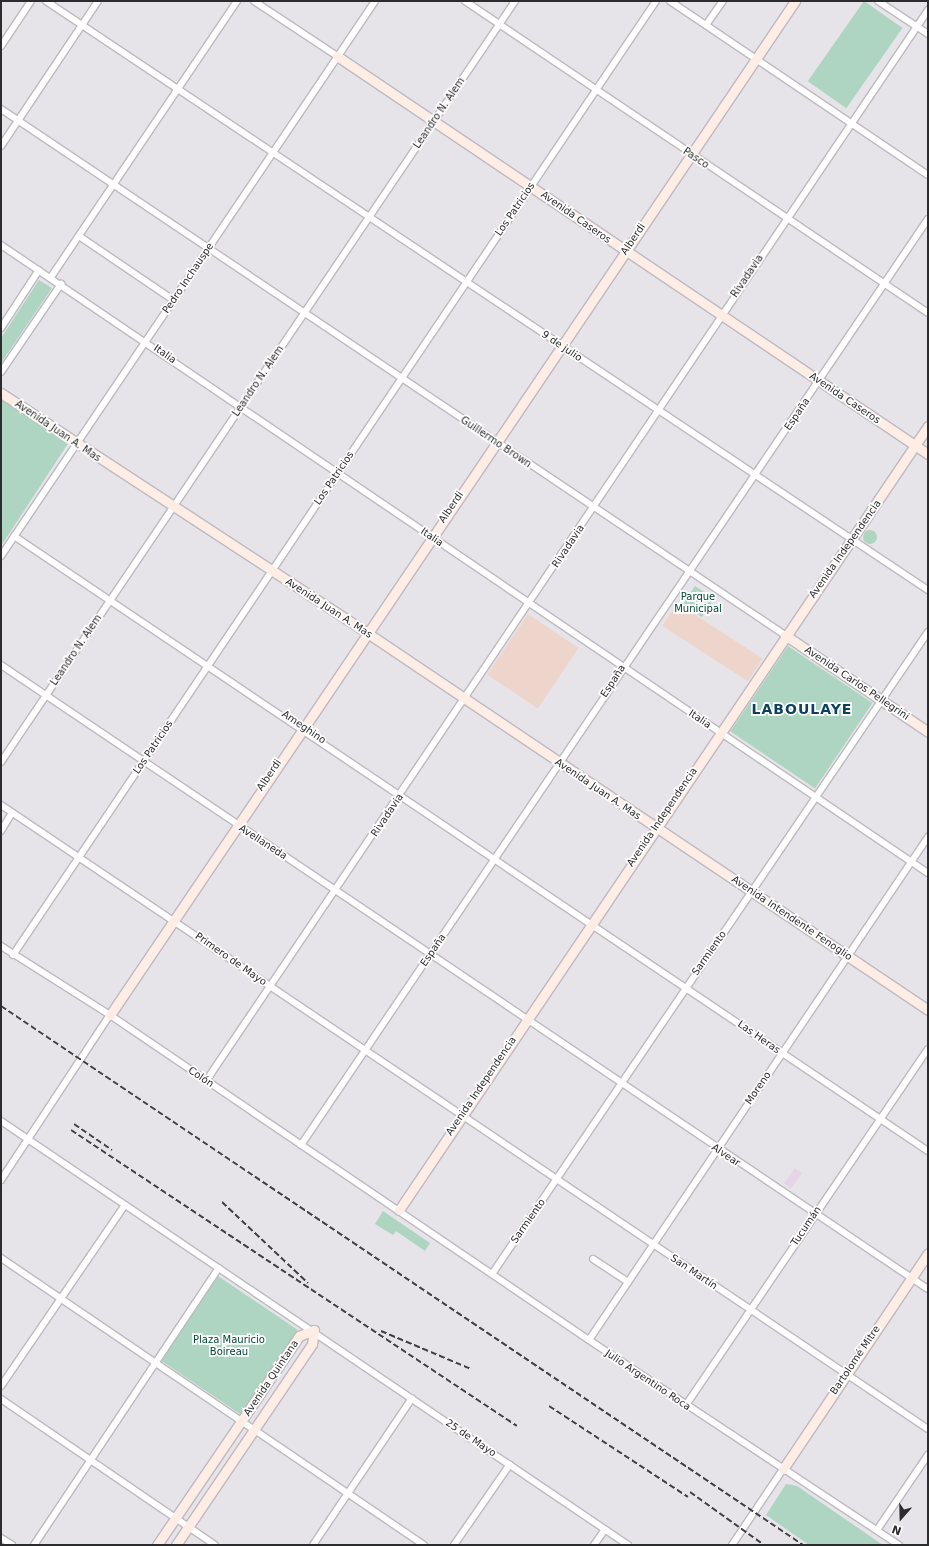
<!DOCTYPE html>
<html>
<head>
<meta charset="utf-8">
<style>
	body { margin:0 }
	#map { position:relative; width:929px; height:1546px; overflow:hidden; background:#e7e4e9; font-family:"DejaVu Sans",sans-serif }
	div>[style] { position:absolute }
	.education>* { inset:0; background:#eed5cc; transform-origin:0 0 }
	.medical>* { inset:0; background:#e5d5e7; transform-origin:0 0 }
	.green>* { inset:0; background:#aed4c2; transform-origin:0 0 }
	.round { border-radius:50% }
	.roads { filter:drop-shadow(1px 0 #bebac0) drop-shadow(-1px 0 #bebac0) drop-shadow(0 1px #bebac0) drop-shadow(0 -1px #bebac0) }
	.minor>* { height:6px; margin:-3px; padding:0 3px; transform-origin:3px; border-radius:3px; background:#fff }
	.secondary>* { height:9px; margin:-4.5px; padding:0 4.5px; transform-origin:4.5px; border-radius:4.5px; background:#fdede5 }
	.rail>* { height:2px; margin-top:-1px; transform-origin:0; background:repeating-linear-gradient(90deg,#403e41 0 6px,transparent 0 9px) }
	span { translate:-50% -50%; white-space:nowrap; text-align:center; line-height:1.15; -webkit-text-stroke:3.5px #fff; paint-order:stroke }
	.street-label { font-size:10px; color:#2c2b2d }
	.park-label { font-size:10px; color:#004731 }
	.district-label { font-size:14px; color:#0c4063; font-weight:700; letter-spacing:1px }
	.frame { position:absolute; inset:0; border:2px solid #2c2b2d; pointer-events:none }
	.north { position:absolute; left:881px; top:1498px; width:40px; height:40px; -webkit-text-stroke:3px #fff; paint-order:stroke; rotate:200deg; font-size:11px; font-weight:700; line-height:16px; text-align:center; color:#2c2b2d }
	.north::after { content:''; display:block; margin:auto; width:14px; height:18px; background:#2c2b2d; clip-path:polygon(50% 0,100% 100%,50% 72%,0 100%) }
</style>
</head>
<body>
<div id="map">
	<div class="education">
		<i style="left:677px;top:603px;width:102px;height:27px;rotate:33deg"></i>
		<i style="left:528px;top:614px;width:61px;height:73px;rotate:34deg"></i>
	</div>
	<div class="medical">
		<i style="left:795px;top:1168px;width:9px;height:19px;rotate:36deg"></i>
	</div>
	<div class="green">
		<i style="left:864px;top:1px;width:47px;height:98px;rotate:35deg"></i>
		<i style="clip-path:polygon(39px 280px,52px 288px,1px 363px,1px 338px)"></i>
		<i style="clip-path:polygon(1px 396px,69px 442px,1px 546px)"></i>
		<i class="round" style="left:863px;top:530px;width:14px;height:14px"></i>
		<i style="left:695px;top:586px;width:23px;height:22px;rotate:34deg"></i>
		<i style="left:788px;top:646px;width:102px;height:103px;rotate:34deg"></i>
		<i style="clip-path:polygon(383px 1211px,430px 1243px,425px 1251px,396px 1231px,393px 1235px,375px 1224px)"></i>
		<i style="left:218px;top:1276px;width:96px;height:102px;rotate:34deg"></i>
		<i style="clip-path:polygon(786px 1484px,797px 1486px,883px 1545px,809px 1545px,766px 1515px)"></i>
	</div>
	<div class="roads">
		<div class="minor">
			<i style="left:46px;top:1px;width:1061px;rotate:33.74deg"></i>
			<i style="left:254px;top:1px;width:100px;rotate:33.5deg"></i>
			<i style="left:465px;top:1px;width:558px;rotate:33.97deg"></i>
			<i style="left:670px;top:1px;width:311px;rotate:34deg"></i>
			<i style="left:878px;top:1px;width:60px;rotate:33.4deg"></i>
			<i style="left:706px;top:25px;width:29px;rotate:-55deg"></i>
			<i style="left:1px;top:46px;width:54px;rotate:-56.3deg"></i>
			<i style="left:1px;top:109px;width:944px;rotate:33.86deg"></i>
			<i style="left:1px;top:146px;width:174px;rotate:-56.2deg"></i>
			<i style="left:79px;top:236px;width:114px;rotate:34.2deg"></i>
			<i style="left:1px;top:245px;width:1120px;rotate:34.12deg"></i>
			<i style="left:51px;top:277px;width:333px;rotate:-56deg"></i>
			<i style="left:1px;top:328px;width:69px;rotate:-56.8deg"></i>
			<i style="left:1px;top:372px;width:107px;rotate:-55.7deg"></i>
			<i style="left:14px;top:536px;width:1102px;rotate:33.94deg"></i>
			<i style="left:1px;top:556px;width:669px;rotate:-56.02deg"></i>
			<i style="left:1px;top:665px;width:1117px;rotate:33.95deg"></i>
			<i style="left:1px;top:762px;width:918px;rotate:-55.96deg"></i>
			<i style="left:1px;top:805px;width:1117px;rotate:33.95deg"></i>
			<i style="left:1px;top:831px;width:21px;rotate:-59deg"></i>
			<i style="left:1px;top:946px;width:129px;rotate:32.3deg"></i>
			<i style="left:110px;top:1015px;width:579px;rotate:34.16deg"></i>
			<i style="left:589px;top:1340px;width:372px;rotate:33.5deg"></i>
			<i style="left:13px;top:955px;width:1150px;rotate:-56.02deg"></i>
			<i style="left:206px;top:1081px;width:1292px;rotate:-56.01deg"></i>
			<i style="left:1px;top:1121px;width:757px;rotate:34.07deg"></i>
			<i style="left:301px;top:1145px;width:1118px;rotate:-55.9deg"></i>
			<i style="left:1px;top:1180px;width:198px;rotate:-56.6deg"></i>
			<i style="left:1px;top:1258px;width:511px;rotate:34.16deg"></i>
			<i style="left:593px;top:1259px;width:42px;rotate:33.3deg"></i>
			<i style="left:492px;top:1274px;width:776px;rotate:-55.82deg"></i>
			<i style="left:589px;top:1340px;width:607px;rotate:-56.02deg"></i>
			<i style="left:1px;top:1386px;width:219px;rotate:-55.6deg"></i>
			<i style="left:1px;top:1399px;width:259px;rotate:34.3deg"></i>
			<i style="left:686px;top:1405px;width:430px;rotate:-55.8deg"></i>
			<i style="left:877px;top:1530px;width:91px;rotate:-55.8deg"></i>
			<i style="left:1px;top:1538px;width:13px;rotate:32deg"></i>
			<i style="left:34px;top:1545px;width:333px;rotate:-56.3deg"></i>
			<i style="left:313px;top:1545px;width:177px;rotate:-56deg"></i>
			<i style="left:454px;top:1545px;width:98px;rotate:-55.3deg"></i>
			<i style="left:594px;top:1545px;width:19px;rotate:-55deg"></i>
			<i style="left:732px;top:1545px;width:92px;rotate:-56.1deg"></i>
		</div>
		<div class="secondary">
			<i style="left:337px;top:56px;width:713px;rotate:33.96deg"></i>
			<i style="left:1px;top:393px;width:436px;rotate:33.2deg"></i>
			<i style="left:366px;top:632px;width:677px;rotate:33.92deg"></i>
			<i style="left:785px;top:635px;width:173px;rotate:34.1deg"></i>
			<i style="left:110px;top:1015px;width:1224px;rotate:-55.96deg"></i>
			<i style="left:399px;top:1210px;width:946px;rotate:-55.99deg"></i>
			<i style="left:783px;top:1469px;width:260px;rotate:-56.1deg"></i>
			<i style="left:157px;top:1545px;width:253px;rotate:-55.8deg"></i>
			<i style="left:299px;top:1336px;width:16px;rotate:-22deg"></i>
			<i style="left:314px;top:1330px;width:14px;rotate:98deg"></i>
			<i style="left:312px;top:1344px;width:243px;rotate:124.1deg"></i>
		</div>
	</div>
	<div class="rail">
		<i style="left:1px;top:1006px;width:966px;rotate:33.9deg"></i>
		<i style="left:74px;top:1124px;width:46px;rotate:34.4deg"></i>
		<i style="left:71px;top:1130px;width:535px;rotate:33.57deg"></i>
		<i style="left:222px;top:1202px;width:118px;rotate:43.3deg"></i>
		<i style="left:381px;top:1331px;width:98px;rotate:22.9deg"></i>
		<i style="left:549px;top:1406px;width:166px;rotate:33.2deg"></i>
		<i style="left:690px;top:1492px;width:91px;rotate:35.6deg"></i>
	</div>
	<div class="street-label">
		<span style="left:439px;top:113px;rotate:-56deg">Leandro N. Alem</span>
		<span style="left:696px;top:158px;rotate:34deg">Pasco</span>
		<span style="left:515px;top:209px;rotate:-56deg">Los Patricios</span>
		<span style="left:576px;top:217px;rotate:35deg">Avenida Caseros</span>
		<span style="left:633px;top:239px;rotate:-56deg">Alberdi</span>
		<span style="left:747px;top:276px;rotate:-56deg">Rivadavia</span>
		<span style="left:188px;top:278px;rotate:-56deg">Pedro Inchauspe</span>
		<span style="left:562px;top:346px;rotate:34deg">9 de julio</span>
		<span style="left:165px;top:354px;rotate:35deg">Italia</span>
		<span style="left:258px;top:381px;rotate:-56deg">Leandro N. Alem</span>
		<span style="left:845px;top:398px;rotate:34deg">Avenida Caseros</span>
		<span style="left:797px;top:414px;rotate:-56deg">España</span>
		<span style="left:58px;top:431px;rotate:34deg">Avenida Juan A. Mas</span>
		<span style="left:496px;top:442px;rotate:34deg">Guillermo Brown</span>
		<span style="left:334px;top:478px;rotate:-56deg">Los Patricios</span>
		<span style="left:451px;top:507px;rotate:-56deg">Alberdi</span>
		<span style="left:432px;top:537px;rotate:34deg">Italia</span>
		<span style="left:568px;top:546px;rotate:-56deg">Rivadavia</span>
		<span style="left:845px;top:549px;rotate:-55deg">Avenida Independencia</span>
		<span style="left:329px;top:608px;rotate:33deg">Avenida Juan A. Mas</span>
		<span style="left:76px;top:650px;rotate:-56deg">Leandro N. Alem</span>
		<span style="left:613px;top:681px;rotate:-57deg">España</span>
		<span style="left:857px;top:683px;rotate:34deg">Avenida Carlos Pellegrini</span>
		<span style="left:700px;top:719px;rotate:34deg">Italia</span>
		<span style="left:304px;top:727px;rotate:34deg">Ameghino</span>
		<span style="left:153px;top:747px;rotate:-56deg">Los Patricios</span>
		<span style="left:269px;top:775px;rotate:-56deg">Alberdi</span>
		<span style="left:598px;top:789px;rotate:34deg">Avenida Juan A. Mas</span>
		<span style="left:387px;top:815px;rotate:-56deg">Rivadavia</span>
		<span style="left:662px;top:817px;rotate:-56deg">Avenida Independencia</span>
		<span style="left:263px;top:842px;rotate:33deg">Avellaneda</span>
		<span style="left:792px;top:918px;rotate:34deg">Avenida Intendente Fenoglio</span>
		<span style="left:433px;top:950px;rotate:-56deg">España</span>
		<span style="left:709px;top:953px;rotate:-55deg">Sarmiento</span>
		<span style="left:231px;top:959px;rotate:35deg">Primero de Mayo</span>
		<span style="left:759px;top:1037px;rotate:35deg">Las Heras</span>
		<span style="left:201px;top:1077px;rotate:34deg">Colón</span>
		<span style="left:481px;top:1086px;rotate:-56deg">Avenida Independencia</span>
		<span style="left:758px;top:1088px;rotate:-56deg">Moreno</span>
		<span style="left:726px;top:1155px;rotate:34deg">Alvear</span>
		<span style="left:528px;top:1221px;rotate:-55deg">Sarmiento</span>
		<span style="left:806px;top:1226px;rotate:-56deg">Tucumán</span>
		<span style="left:694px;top:1272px;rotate:34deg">San Martín</span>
		<span style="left:855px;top:1360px;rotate:-56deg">Bartolomé Mitre</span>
		<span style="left:271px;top:1378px;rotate:-56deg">Avenida Quintana</span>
		<span style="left:648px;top:1380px;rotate:34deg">Julio Argentino Roca</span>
		<span style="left:471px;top:1438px;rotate:34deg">25 de Mayo</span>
	</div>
	<div class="park-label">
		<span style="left:698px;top:602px">Parque<br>Municipal</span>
		<span style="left:229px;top:1345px">Plaza Mauricio<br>Boireau</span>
	</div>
	<div class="district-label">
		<span style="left:802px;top:709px">LABOULAYE</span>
	</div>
	<div class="frame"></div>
	<div class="north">N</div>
</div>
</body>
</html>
